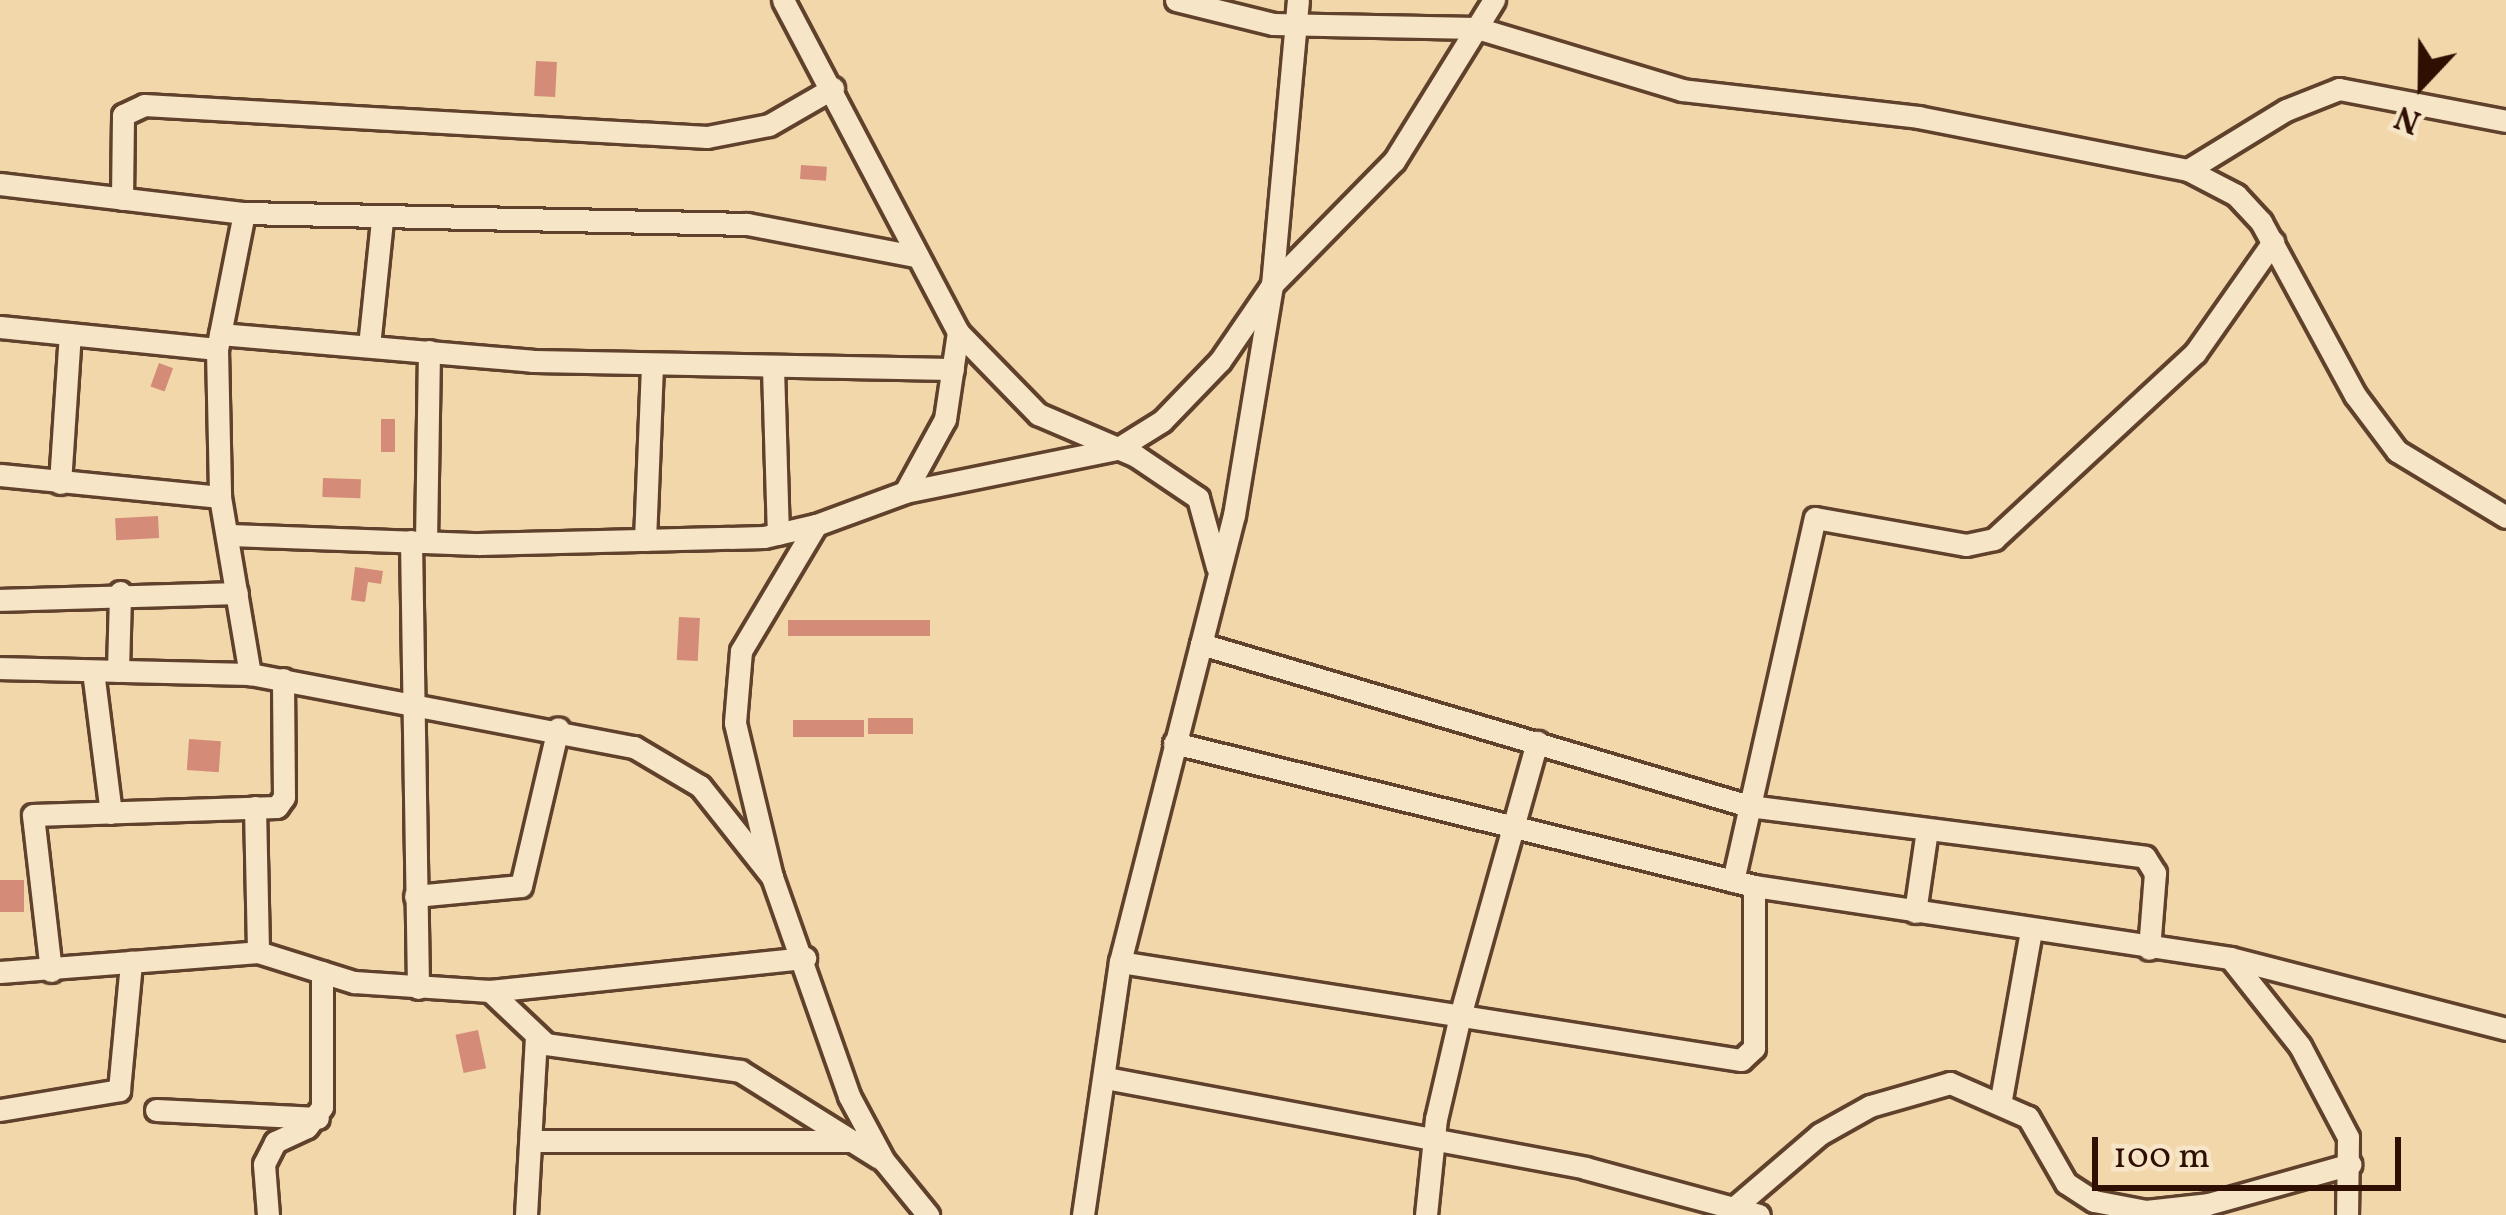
<!DOCTYPE html>
<html>
<head>
<meta charset="utf-8">
<style>
	body { margin:0 }
	#map { position:relative; width:2506px; height:1215px; overflow:hidden; background:#f2d7ab; font-family:Vollkorn,serif }
	div>[style] { position:absolute }
	.building>* { inset:0; background:#d48c79; transform-origin:0 0 }
	.roads { filter:drop-shadow(3px 0 #60412c) drop-shadow(-3px 0 #60412c) drop-shadow(0 3px #60412c) drop-shadow(0 -3px #60412c) }
	.minor>* { height:21px; margin:-10.5px; padding:0 10.5px; transform-origin:10.5px; border-radius:10.5px; background:#f7e5c8 }
	span { translate:-50% -50%; white-space:nowrap; text-align:center; line-height:1.15; -webkit-text-stroke:9px #f7e5c8; paint-order:stroke }
	.north { position:absolute; left:2362px; top:24px; width:120px; height:120px; -webkit-text-stroke:9px #f7e5c8; paint-order:stroke; rotate:202deg; font-size:33px; font-weight:700; line-height:48px; text-align:center; color:#2f0f01 }
	.north::after { content:''; display:block; margin:auto; width:42px; height:54px; background:#2f0f01; clip-path:polygon(50% 0,100% 100%,50% 72%,0 100%) }
	.scale { position:absolute; left:2092px; top:1137px; width:309px; height:54px; box-sizing:border-box; border:6px solid #2f0f01; border-top:0; padding-left:15px; font-size:36px; line-height:42px; white-space:nowrap; color:#2f0f01; -webkit-text-stroke:9px #f7e5c8; paint-order:stroke }
</style>
</head>
<body>
<div id="map">
	<div class="building">
		<i style="left:536px;top:61px;width:21px;height:35px;rotate:3deg"></i>
		<i style="left:801px;top:165px;width:26px;height:14px;rotate:4deg"></i>
		<i style="left:159px;top:363px;width:15px;height:25px;rotate:20deg"></i>
		<i style="left:381px;top:419px;width:14px;height:33px"></i>
		<i style="left:323px;top:478px;width:38px;height:19px;rotate:2deg"></i>
		<i style="left:158px;top:516px;width:22px;height:43px;rotate:87deg"></i>
		<i style="clip-path:polygon(355px 567px,383px 571px,381px 584px,368px 582px,365px 602px,351px 600px)"></i>
		<i style="left:679px;top:617px;width:21px;height:43px;rotate:3deg"></i>
		<i style="left:930px;top:620px;width:16px;height:142px;rotate:90deg"></i>
		<i style="left:913px;top:718px;width:16px;height:45px;rotate:90deg"></i>
		<i style="left:793px;top:720px;width:71px;height:17px"></i>
		<i style="left:189px;top:739px;width:32px;height:31px;rotate:4deg"></i>
		<i style="left:0;top:880px;width:24px;height:32px"></i>
		<i style="left:478px;top:1030px;width:39px;height:23px;rotate:78deg"></i>
	</div>
	<div class="roads">
		<div class="minor">
			<i style="left:783px;top:0;width:375px;rotate:62.2deg"></i>
			<i style="left:958px;top:332px;width:115px;rotate:45.7deg"></i>
			<i style="left:1038px;top:414px;width:107px;rotate:23.2deg"></i>
			<i style="left:1136px;top:456px;width:75px;rotate:34.1deg"></i>
			<i style="left:1198px;top:498px;width:72px;rotate:74.6deg"></i>
			<i style="left:1176px;top:0;width:100px;rotate:13.9deg"></i>
			<i style="left:1273px;top:24px;width:204px;rotate:1.1deg"></i>
			<i style="left:1477px;top:28px;width:214px;rotate:16.8deg"></i>
			<i style="left:1682px;top:90px;width:238px;rotate:6.5deg"></i>
			<i style="left:1918px;top:117px;width:275px;rotate:11.1deg"></i>
			<i style="left:2188px;top:170px;width:54px;rotate:27.5deg"></i>
			<i style="left:2236px;top:195px;width:37px;rotate:47deg"></i>
			<i style="left:2261px;top:222px;width:197px;rotate:61.5deg"></i>
			<i style="left:2355px;top:395px;width:70px;rotate:53.1deg"></i>
			<i style="left:2397px;top:451px;width:127px;rotate:31.2deg"></i>
			<i style="left:2188px;top:170px;width:115px;rotate:-31.5deg"></i>
			<i style="left:2286px;top:110px;width:57px;rotate:-21.6deg"></i>
			<i style="left:2339px;top:89px;width:170px;rotate:10.8deg"></i>
			<i style="left:0;top:184px;width:246px;rotate:6.8deg"></i>
			<i style="left:244px;top:213px;width:503px;rotate:1.25deg"></i>
			<i style="left:747px;top:224px;width:171px;rotate:10.8deg"></i>
			<i style="left:122px;top:199px;width:84px;rotate:-89.3deg"></i>
			<i style="left:123px;top:115px;width:23px;rotate:-25deg"></i>
			<i style="left:144px;top:105px;width:564px;rotate:3.25deg"></i>
			<i style="left:707px;top:137px;width:63px;rotate:-11deg"></i>
			<i style="left:769px;top:125px;width:74px;rotate:-30deg"></i>
			<i style="left:244px;top:213px;width:139px;rotate:101.2deg"></i>
			<i style="left:217px;top:349px;width:148px;rotate:88.8deg"></i>
			<i style="left:220px;top:497px;width:180px;rotate:80.4deg"></i>
			<i style="left:0;top:327px;width:218px;rotate:5.8deg"></i>
			<i style="left:220px;top:334px;width:313px;rotate:4.9deg"></i>
			<i style="left:532px;top:361px;width:421px;rotate:1.1deg"></i>
			<i style="left:369px;top:346px;width:127px;rotate:-84.1deg"></i>
			<i style="left:773px;top:368px;width:166px;rotate:88.3deg"></i>
			<i style="left:0;top:475px;width:221px;rotate:5.7deg"></i>
			<i style="left:60px;top:483px;width:149px;rotate:-86.2deg"></i>
			<i style="left:905px;top:492px;width:216px;rotate:-11.5deg"></i>
			<i style="left:1117px;top:449px;width:53px;rotate:-31.9deg"></i>
			<i style="left:1162px;top:421px;width:83px;rotate:-46deg"></i>
			<i style="left:1220px;top:361px;width:92px;rotate:-55.6deg"></i>
			<i style="left:1272px;top:285px;width:174px;rotate:-45.5deg"></i>
			<i style="left:1394px;top:161px;width:190px;rotate:-58.2deg"></i>
			<i style="left:816px;top:525px;width:147px;rotate:120.8deg"></i>
			<i style="left:741px;top:651px;width:72px;rotate:94.8deg"></i>
			<i style="left:735px;top:723px;width:158px;rotate:76.5deg"></i>
			<i style="left:772px;top:877px;width:232px;rotate:70.6deg"></i>
			<i style="left:849px;top:1096px;width:74px;rotate:61.7deg"></i>
			<i style="left:884px;top:1161px;width:70px;rotate:50.8deg"></i>
			<i style="left:230px;top:535px;width:249px;rotate:2.1deg"></i>
			<i style="left:479px;top:544px;width:285px;rotate:-1.4deg"></i>
			<i style="left:764px;top:537px;width:53px;rotate:-13deg"></i>
			<i style="left:816px;top:525px;width:95px;rotate:-20.3deg"></i>
			<i style="left:905px;top:492px;width:83px;rotate:-61.3deg"></i>
			<i style="left:945px;top:419px;width:88px;rotate:-81.5deg"></i>
			<i style="left:645px;top:540px;width:176px;rotate:-87.7deg"></i>
			<i style="left:411px;top:541px;width:447px;rotate:89.1deg"></i>
			<i style="left:426px;top:542px;width:191px;rotate:-89.1deg"></i>
			<i style="left:0;top:600px;width:237px;rotate:-1.7deg"></i>
			<i style="left:1201px;top:644px;width:571px;rotate:16.47deg"></i>
			<i style="left:1749px;top:806px;width:399px;rotate:7.3deg"></i>
			<i style="left:2145px;top:857px;width:19px;rotate:58deg"></i>
			<i style="left:2155px;top:873px;width:76px;rotate:94.5deg"></i>
			<i style="left:0;top:668px;width:250px;rotate:1.4deg"></i>
			<i style="left:250px;top:674px;width:391px;rotate:10.8deg"></i>
			<i style="left:634px;top:747px;width:77px;rotate:30.6deg"></i>
			<i style="left:700px;top:786px;width:116px;rotate:51.6deg"></i>
			<i style="left:93px;top:671px;width:143px;rotate:82.8deg"></i>
			<i style="left:118px;top:671px;width:79px;rotate:-88.5deg"></i>
			<i style="left:1174px;top:743px;width:597px;rotate:13.85deg"></i>
			<i style="left:1754px;top:886px;width:481px;rotate:8.6deg"></i>
			<i style="left:2230px;top:958px;width:285px;rotate:14.4deg"></i>
			<i style="left:255px;top:807px;width:145px;rotate:88.8deg"></i>
			<i style="left:1733px;top:881px;width:372px;rotate:-77.3deg"></i>
			<i style="left:1815px;top:518px;width:153px;rotate:10.1deg"></i>
			<i style="left:1966px;top:545px;width:29px;rotate:-12deg"></i>
			<i style="left:1994px;top:539px;width:274px;rotate:-42.8deg"></i>
			<i style="left:2195px;top:353px;width:136px;rotate:-54.9deg"></i>
			<i style="left:415px;top:896px;width:106px;rotate:-5.4deg"></i>
			<i style="left:521px;top:886px;width:162px;rotate:-76.8deg"></i>
			<i style="left:1915px;top:912px;width:83px;rotate:-81.7deg"></i>
			<i style="left:2230px;top:958px;width:112px;rotate:51.5deg"></i>
			<i style="left:2300px;top:1046px;width:103px;rotate:62.2deg"></i>
			<i style="left:2348px;top:1137px;width:78px;rotate:90.7deg"></i>
			<i style="left:1120px;top:962px;width:629px;rotate:8.97deg"></i>
			<i style="left:1741px;top:1060px;width:18px;rotate:-43deg"></i>
			<i style="left:1754px;top:1048px;width:162px;rotate:-90deg"></i>
			<i style="left:51px;top:971px;width:157px;rotate:-96.6deg"></i>
			<i style="left:33px;top:815px;width:244px;rotate:-1.9deg"></i>
			<i style="left:277px;top:807px;width:12px;rotate:-55deg"></i>
			<i style="left:284px;top:797px;width:118px;rotate:-90.5deg"></i>
			<i style="left:0;top:972px;width:259px;rotate:-4.4deg"></i>
			<i style="left:258px;top:952px;width:101px;rotate:17.4deg"></i>
			<i style="left:354px;top:982px;width:136px;rotate:3.8deg"></i>
			<i style="left:490px;top:991px;width:317px;rotate:-6deg"></i>
			<i style="left:490px;top:991px;width:77px;rotate:43.4deg"></i>
			<i style="left:546px;top:1044px;width:196px;rotate:7.9deg"></i>
			<i style="left:740px;top:1071px;width:164px;rotate:32deg"></i>
			<i style="left:1106px;top:1078px;width:487px;rotate:10.6deg"></i>
			<i style="left:1585px;top:1168px;width:180px;rotate:15.1deg"></i>
			<i style="left:2001px;top:1099px;width:172px;rotate:-79.9deg"></i>
			<i style="left:0;top:1110px;width:121px;rotate:-9.5deg"></i>
			<i style="left:119px;top:1090px;width:129px;rotate:-84.6deg"></i>
			<i style="left:156px;top:1110px;width:162px;rotate:2.8deg"></i>
			<i style="left:531px;top:1141px;width:323px"></i>
			<i style="left:1736px;top:1206px;width:111px;rotate:-40.6deg"></i>
			<i style="left:1820px;top:1134px;width:57px;rotate:-29.2deg"></i>
			<i style="left:1870px;top:1106px;width:83px;rotate:-16deg"></i>
			<i style="left:1950px;top:1083px;width:85px;rotate:23.6deg"></i>
			<i style="left:2028px;top:1117px;width:76px;rotate:60.1deg"></i>
			<i style="left:2066px;top:1183px;width:33px;rotate:33deg"></i>
			<i style="left:2094px;top:1201px;width:53px;rotate:10.9deg"></i>
			<i style="left:2146px;top:1211px;width:62px;rotate:-6.4deg"></i>
			<i style="left:2208px;top:1204px;width:148px;rotate:-15.6deg"></i>
			<i style="left:268px;top:1215px;width:51px;rotate:-94.5deg"></i>
			<i style="left:264px;top:1164px;width:25px;rotate:-63deg"></i>
			<i style="left:275px;top:1142px;width:35px;rotate:-25deg"></i>
			<i style="left:307px;top:1127px;width:25px;rotate:-53deg"></i>
			<i style="left:322px;top:1107px;width:135px;rotate:-90deg"></i>
			<i style="left:526px;top:1215px;width:178px;rotate:-86.8deg"></i>
			<i style="left:1083px;top:1215px;width:256px;rotate:-81.7deg"></i>
			<i style="left:1120px;top:962px;width:461px;rotate:-75.7deg"></i>
			<i style="left:1234px;top:515px;width:233px;rotate:-80.6deg"></i>
			<i style="left:1272px;top:285px;width:286px;rotate:-84.8deg"></i>
			<i style="left:1426px;top:1215px;width:97px;rotate:-84.1deg"></i>
			<i style="left:1436px;top:1119px;width:106px;rotate:-76.9deg"></i>
			<i style="left:1460px;top:1016px;width:285px;rotate:-74.3deg"></i>
		</div>
	</div>
	<div class="north">N</div>
	<div class="scale">100 m</div>
</div>
</body>
</html>
